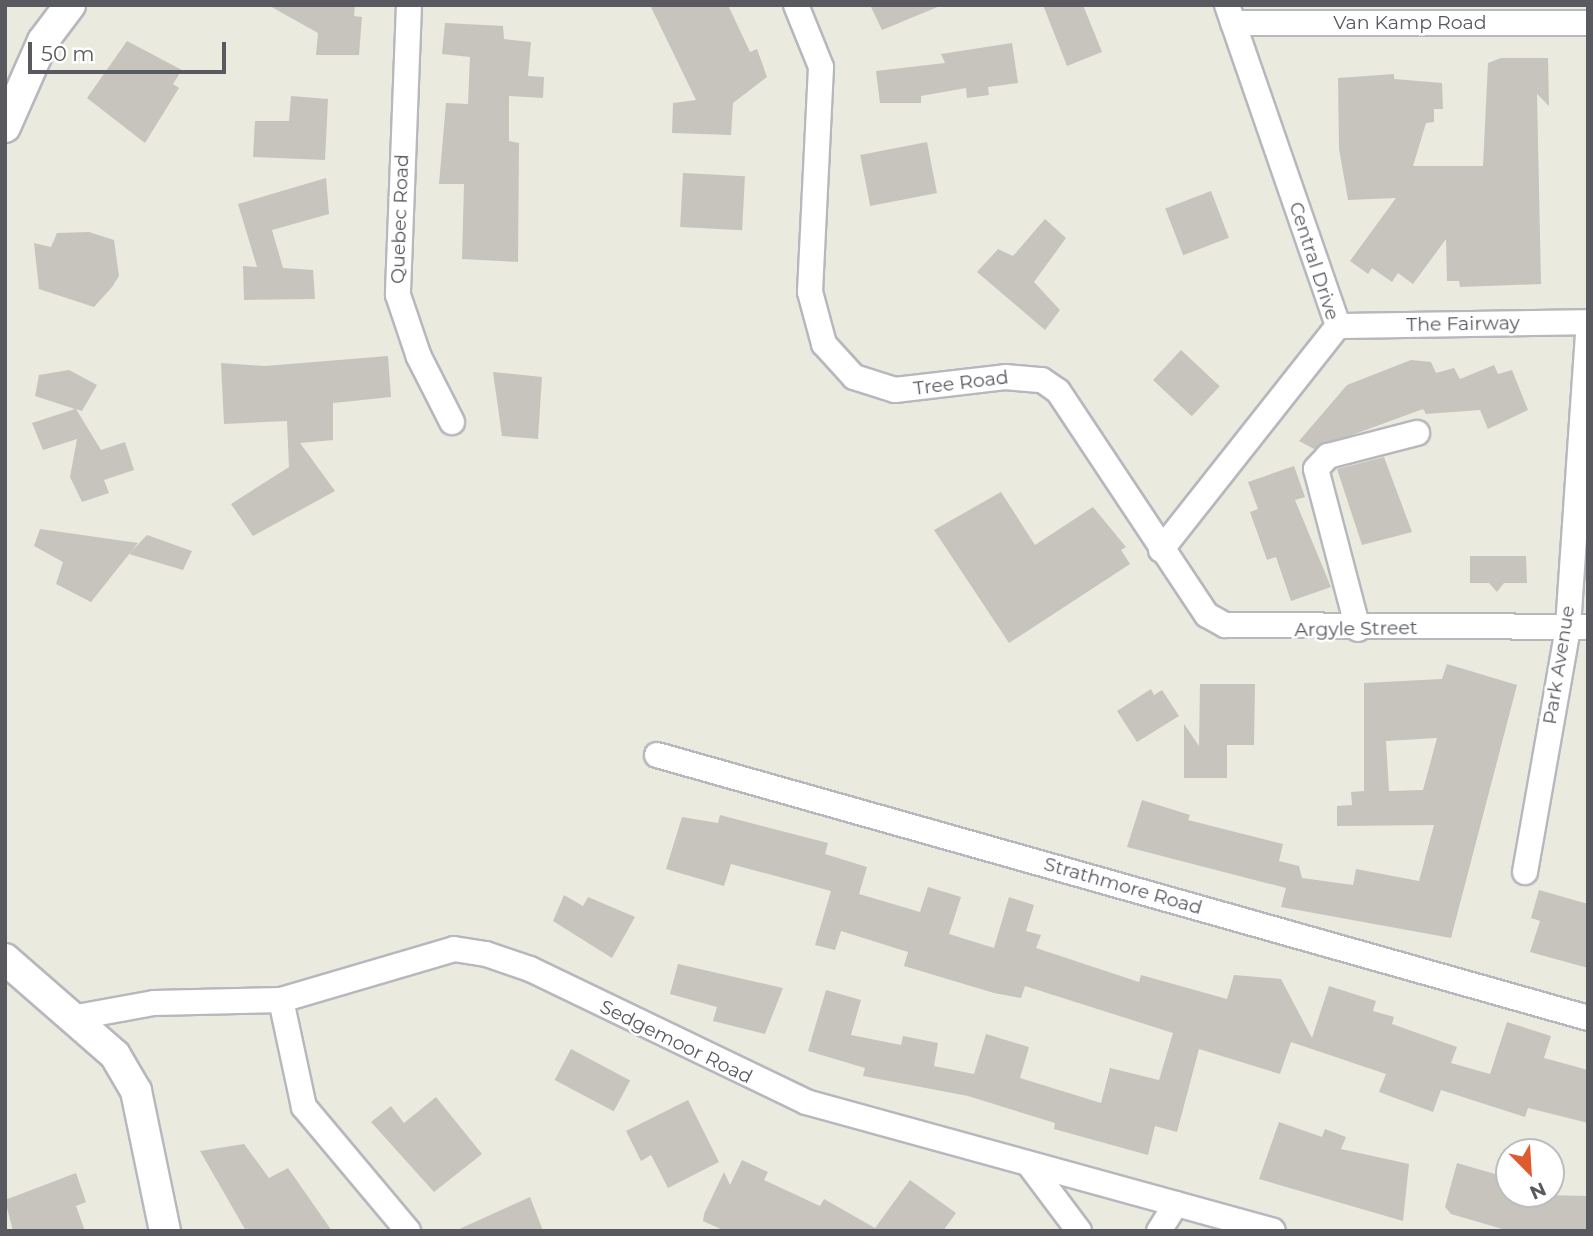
<!DOCTYPE html>
<html>
<head>
<meta charset="utf-8">
<style>
	body { margin:0 }
	#map { position:relative; width:1593px; height:1236px; overflow:hidden; background:#ebeadf; font-family:Montserrat,sans-serif }
	div>[style] { position:absolute }
	.building>* { inset:0; background:#c6c4bd; transform-origin:0 0 }
	.roads { filter:drop-shadow(2px 0 #b7b8be) drop-shadow(-2px 0 #b7b8be) drop-shadow(0 2px #b7b8be) drop-shadow(0 -2px #b7b8be) }
	.minor>* { height:24px; margin:-12px; padding:0 12px; transform-origin:12px; border-radius:12px; background:#fff }
	.tertiary>* { height:30px; margin:-15px; padding:0 15px; transform-origin:15px; border-radius:15px; background:#fff }
	span { translate:-50% -50%; white-space:nowrap; text-align:center; line-height:1.15; -webkit-text-stroke:5px #fff; paint-order:stroke }
	.street-label { font-size:19px; color:#585a60 }
	.frame { position:absolute; inset:0; border:7px solid #585a60; pointer-events:none }
	.north { position:absolute; left:1495px; top:1138px; width:70px; height:70px; box-sizing:border-box; background:#fff; border:2px solid #bcbdbf; border-radius:50%; rotate:156deg; font-size:19px; font-weight:700; line-height:28px; text-align:center; color:#585a60 }
	.north::after { content:''; display:block; margin:auto; width:24px; height:32px; background:#e0592f; clip-path:polygon(50% 0,100% 100%,50% 72%,0 100%) }
	.scale { position:absolute; left:28px; top:42px; width:198px; height:32px; box-sizing:border-box; border:4px solid #585a60; border-top:0; padding-left:9px; font-size:21px; line-height:24px; white-space:nowrap; color:#585a60; -webkit-text-stroke:5px #fff; paint-order:stroke }
</style>
</head>
<body>
<div id="map">
	<div class="building">
		<i style="clip-path:polygon(268px 5px,355px 5px,354px 16px,362px 17px,359px 55px,316px 55px,318px 33px)"></i>
		<i style="clip-path:polygon(650px 5px,728px 5px,750px 52px,757px 49px,767px 77px,733px 103px,731px 135px,672px 133px,673px 103px,696px 100px)"></i>
		<i style="clip-path:polygon(870px 5px,940px 5px,940px 6px,882px 30px)"></i>
		<i style="clip-path:polygon(1043px 5px,1083px 5px,1102px 52px,1067px 66px)"></i>
		<i style="clip-path:polygon(445px 23px,503px 26px,504px 39px,531px 42px,528px 76px,544px 77px,543px 98px,509px 96px,509px 141px,519px 143px,518px 262px,462px 259px,464px 184px,439px 184px,446px 103px,468px 104px,470px 57px,442px 54px)"></i>
		<i style="clip-path:polygon(127px 41px,182px 70px,173px 84px,179px 88px,145px 143px,87px 98px)"></i>
		<i style="clip-path:polygon(1012px 43px,1018px 83px,988px 87px,989px 95px,967px 98px,966px 88px,921px 96px,921px 103px,880px 103px,876px 71px,945px 63px,941px 54px)"></i>
		<i style="clip-path:polygon(1501px 58px,1548px 58px,1549px 106px,1537px 94px,1541px 284px,1460px 287px,1459px 281px,1447px 281px,1446px 239px,1413px 284px,1398px 273px,1392px 282px,1372px 268px,1368px 274px,1350px 261px,1396px 198px,1348px 200px,1339px 149px,1338px 78px,1394px 74px,1394px 79px,1442px 83px,1443px 109px,1434px 109px,1434px 122px,1426px 123px,1413px 166px,1483px 166px,1488px 63px)"></i>
		<i style="clip-path:polygon(291px 96px,328px 99px,325px 160px,253px 157px,255px 121px,289px 121px)"></i>
		<i style="left:927px;top:142px;width:52px;height:68px;rotate:79deg"></i>
		<i style="left:683px;top:173px;width:62px;height:54px;rotate:3deg"></i>
		<i style="clip-path:polygon(326px 178px,329px 214px,272px 230px,283px 268px,313px 270px,315px 299px,244px 300px,243px 266px,257px 267px,238px 204px)"></i>
		<i style="left:1211px;top:191px;width:50px;height:49px;rotate:69deg"></i>
		<i style="clip-path:polygon(1045px 219px,1066px 238px,1034px 282px,1060px 310px,1045px 330px,977px 272px,998px 249px,1013px 256px)"></i>
		<i style="clip-path:polygon(89px 232px,114px 240px,119px 276px,112px 287px,94px 307px,39px 289px,34px 243px,51px 247px,57px 233px)"></i>
		<i style="left:1181px;top:350px;width:53px;height:41px;rotate:43deg"></i>
		<i style="clip-path:polygon(388px 356px,391px 397px,333px 403px,333px 440px,300px 443px,335px 491px,253px 536px,231px 504px,289px 467px,287px 421px,224px 424px,221px 363px,265px 366px)"></i>
		<i style="clip-path:polygon(1411px 360px,1431px 362px,1436px 373px,1454px 368px,1460px 379px,1494px 365px,1498px 374px,1512px 370px,1528px 410px,1488px 429px,1480px 410px,1426px 414px,1423px 409px,1314px 449px,1299px 441px,1347px 385px)"></i>
		<i style="clip-path:polygon(69px 370px,97px 385px,82px 411px,76px 409px,101px 450px,125px 442px,134px 470px,104px 480px,109px 493px,82px 502px,70px 477px,77px 439px,43px 450px,32px 423px,75px 409px,35px 396px,39px 375px)"></i>
		<i style="clip-path:polygon(493px 372px,542px 377px,538px 439px,502px 436px)"></i>
		<i style="clip-path:polygon(1384px 457px,1412px 532px,1362px 545px,1337px 469px)"></i>
		<i style="clip-path:polygon(1294px 466px,1305px 497px,1295px 500px,1331px 587px,1291px 601px,1276px 557px,1267px 560px,1250px 512px,1258px 509px,1248px 482px)"></i>
		<i style="clip-path:polygon(1001px 492px,1035px 545px,1093px 507px,1126px 547px,1121px 550px,1130px 564px,1009px 643px,934px 530px)"></i>
		<i style="clip-path:polygon(40px 529px,138px 543px,91px 602px,56px 584px,63px 562px,34px 546px)"></i>
		<i style="clip-path:polygon(147px 535px,192px 551px,183px 570px,129px 554px)"></i>
		<i style="clip-path:polygon(1470px 556px,1526px 556px,1527px 583px,1504px 583px,1497px 592px,1489px 583px,1470px 583px)"></i>
		<i style="clip-path:polygon(evenodd,1447px 664px,1517px 685px,1451px 938px,1281px 907px,1286px 888px,1127px 847px,1142px 800px,1190px 815px,1188px 820px,1283px 844px,1279px 861px,1299px 866px,1302px 878px,1353px 885px,1356px 869px,1419px 881px,1434px 825px,1337px 826px,1337px 806px,1352px 805px,1351px 792px,1364px 791px,1364px 683px,1442px 679px,1447px 664px,1437px 738px,1423px 790px,1389px 791px,1386px 741px,1437px 738px)"></i>
		<i style="clip-path:polygon(1200px 684px,1255px 684px,1254px 745px,1227px 745px,1227px 778px,1184px 778px,1184px 724px,1199px 746px)"></i>
		<i style="clip-path:polygon(1151px 689px,1154px 695px,1162px 690px,1179px 716px,1137px 742px,1117px 711px)"></i>
		<i style="clip-path:polygon(720px 815px,828px 843px,825px 854px,867px 867px,859px 894px,920px 912px,928px 887px,961px 897px,949px 934px,994px 948px,1009px 897px,1034px 905px,1026px 931px,1041px 935px,1036px 948px,1139px 982px,1141px 975px,1227px 999px,1234px 975px,1281px 979px,1312px 1038px,1329px 986px,1376px 1001px,1373px 1011px,1394px 1017px,1392px 1024px,1457px 1047px,1451px 1063px,1490px 1074px,1507px 1022px,1551px 1036px,1544px 1058px,1588px 1070px,1588px 1123px,1528px 1108px,1525px 1117px,1441px 1090px,1433px 1112px,1379px 1092px,1386px 1074px,1291px 1042px,1280px 1074px,1199px 1049px,1177px 1132px,1155px 1126px,1148px 1155px,1054px 1129px,1055px 1123px,968px 1096px,863px 1076px,865px 1068px,808px 1051px,826px 990px,861px 1000px,851px 1035px,901px 1045px,903px 1036px,938px 1043px,934px 1066px,974px 1074px,986px 1034px,1029px 1047px,1020px 1078px,1101px 1103px,1110px 1068px,1159px 1080px,1173px 1033px,1025px 986px,1021px 998px,994px 993px,904px 966px,908px 952px,841px 931px,835px 950px,815px 945px,831px 891px,731px 864px,724px 886px,666px 869px,682px 817px,718px 823px)"></i>
		<i style="clip-path:polygon(1539px 890px,1588px 904px,1588px 968px,1530px 952px,1540px 921px,1531px 918px)"></i>
		<i style="clip-path:polygon(564px 895px,583px 906px,588px 897px,635px 917px,612px 958px,553px 921px)"></i>
		<i style="clip-path:polygon(678px 964px,783px 988px,765px 1034px,713px 1021px,717px 1007px,670px 994px)"></i>
		<i style="left:571px;top:1049px;width:67px;height:35px;rotate:28deg"></i>
		<i style="clip-path:polygon(436px 1097px,482px 1154px,434px 1192px,371px 1122px,391px 1106px,404px 1123px)"></i>
		<i style="clip-path:polygon(688px 1100px,719px 1162px,668px 1188px,651px 1155px,641px 1161px,626px 1131px)"></i>
		<i style="clip-path:polygon(1279px 1122px,1322px 1137px,1325px 1129px,1346px 1137px,1341px 1149px,1409px 1164px,1403px 1221px,1259px 1179px)"></i>
		<i style="clip-path:polygon(244px 1144px,269px 1178px,288px 1168px,332px 1231px,246px 1231px,200px 1151px)"></i>
		<i style="clip-path:polygon(742px 1160px,768px 1172px,764px 1180px,820px 1206px,824px 1199px,875px 1228px,910px 1180px,956px 1213px,943px 1231px,725px 1231px,703px 1221px,704px 1214px,724px 1172px,730px 1185px)"></i>
		<i style="clip-path:polygon(1457px 1163px,1509px 1178px,1509px 1194px,1588px 1196px,1588px 1231px,1509px 1231px,1451px 1214px,1445px 1207px)"></i>
		<i style="clip-path:polygon(76px 1173px,86px 1202px,76px 1206px,85px 1231px,13px 1231px,5px 1200px)"></i>
		<i style="clip-path:polygon(530px 1197px,543px 1231px,455px 1231px)"></i>
	</div>
	<div class="roads">
		<div class="minor">
			<i style="left:409px;top:5px;width:290px;rotate:92.2deg"></i>
			<i style="left:398px;top:295px;width:65px;rotate:71.3deg"></i>
			<i style="left:419px;top:357px;width:73px;rotate:63.1deg"></i>
			<i style="left:796px;top:5px;width:67px;rotate:68deg"></i>
			<i style="left:821px;top:67px;width:225px;rotate:92.8deg"></i>
			<i style="left:810px;top:292px;width:54px;rotate:74.9deg"></i>
			<i style="left:824px;top:344px;width:45px;rotate:47.7deg"></i>
			<i style="left:854px;top:377px;width:43px;rotate:17.6deg"></i>
			<i style="left:895px;top:390px;width:111px;rotate:-6.7deg"></i>
			<i style="left:1005px;top:377px;width:37px;rotate:5deg"></i>
			<i style="left:1042px;top:380px;width:19px;rotate:35deg"></i>
			<i style="left:1058px;top:391px;width:269px;rotate:56.4deg"></i>
			<i style="left:1207px;top:615px;width:21px;rotate:29deg"></i>
			<i style="left:1225px;top:625px;width:363px;rotate:0.3deg"></i>
			<i style="left:1227px;top:5px;width:340px;rotate:70.9deg"></i>
			<i style="left:1233px;top:23px;width:355px"></i>
			<i style="left:1338px;top:326px;width:250px;rotate:-0.9deg"></i>
			<i style="left:1161px;top:550px;width:285px;rotate:-51.7deg"></i>
			<i style="left:1358px;top:629px;width:165px;rotate:-104.7deg"></i>
			<i style="left:1316px;top:469px;width:18px;rotate:-47deg"></i>
			<i style="left:1328px;top:456px;width:92px;rotate:-14.5deg"></i>
			<i style="left:657px;top:755px;width:967px;rotate:15.77deg"></i>
			<i style="left:1525px;top:872px;width:249px;rotate:-80deg"></i>
			<i style="left:1568px;top:627px;width:298px;rotate:-86.1deg"></i>
			<i style="left:281px;top:1000px;width:109px;rotate:77.9deg"></i>
			<i style="left:304px;top:1107px;width:162px;rotate:50deg"></i>
			<i style="left:77px;top:1017px;width:78px;rotate:-10.3deg"></i>
			<i style="left:154px;top:1003px;width:127px;rotate:-1.4deg"></i>
			<i style="left:281px;top:1000px;width:180px;rotate:-16.4deg"></i>
			<i style="left:454px;top:949px;width:32px;rotate:9deg"></i>
			<i style="left:486px;top:954px;width:46px;rotate:18.8deg"></i>
			<i style="left:530px;top:969px;width:306px;rotate:25.7deg"></i>
			<i style="left:806px;top:1102px;width:484px;rotate:15.4deg"></i>
			<i style="left:1031px;top:1167px;width:80px;rotate:53.1deg"></i>
			<i style="left:1159px;top:1231px;width:32px;rotate:-58deg"></i>
		</div>
		<div class="tertiary">
			<i style="left:5px;top:127px;width:94px;rotate:-66.2deg"></i>
			<i style="left:43px;top:41px;width:45px;rotate:-53.1deg"></i>
			<i style="left:5px;top:959px;width:146px;rotate:41.1deg"></i>
			<i style="left:115px;top:1055px;width:42px;rotate:59.7deg"></i>
			<i style="left:136px;top:1091px;width:143px;rotate:78.3deg"></i>
		</div>
	</div>
	<div class="street-label">
		<span style="left:1410px;top:23px">Van Kamp Road</span>
		<span style="left:400px;top:219px;rotate:-88deg">Quebec Road</span>
		<span style="left:1314px;top:261px;rotate:72deg">Central Drive</span>
		<span style="left:1463px;top:324px;rotate:-1deg">The Fairway</span>
		<span style="left:961px;top:383px;rotate:-7deg">Tree Road</span>
		<span style="left:1356px;top:629px;rotate:-1deg">Argyle Street</span>
		<span style="left:1559px;top:665px;rotate:-81deg">Park Avenue</span>
		<span style="left:1123px;top:886px;rotate:16deg">Strathmore Road</span>
		<span style="left:676px;top:1042px;rotate:26deg">Sedgemoor Road</span>
	</div>
	<div class="frame"></div>
	<div class="north">N</div>
	<div class="scale">50 m</div>
</div>
</body>
</html>
